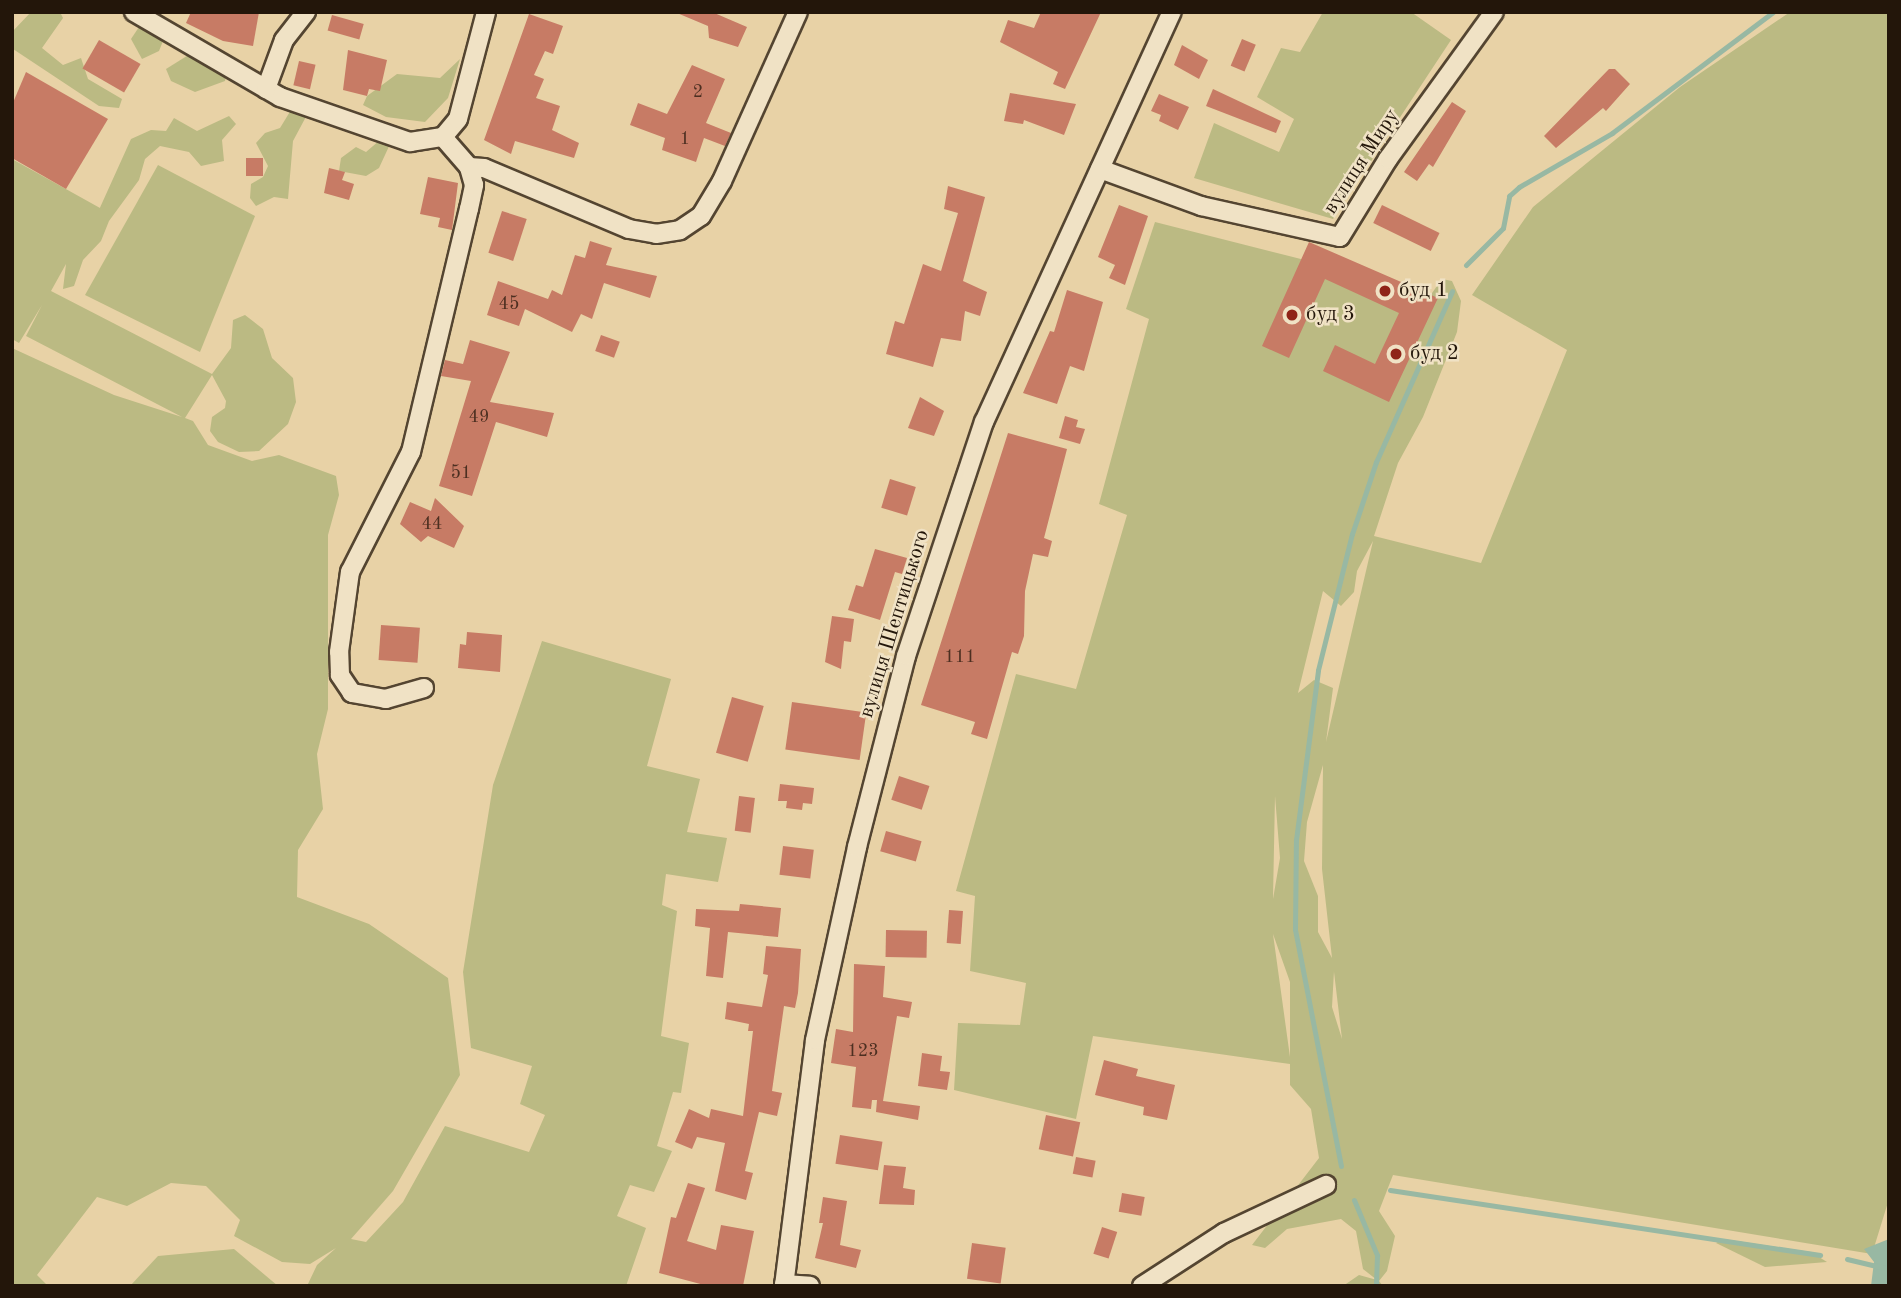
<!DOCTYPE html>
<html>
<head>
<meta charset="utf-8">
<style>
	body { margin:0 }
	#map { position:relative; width:1901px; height:1298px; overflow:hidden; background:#e8d2a6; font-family:"Old Standard TT",serif }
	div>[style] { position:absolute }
	.green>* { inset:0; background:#bbba83 }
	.water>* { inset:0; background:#98b8a3 }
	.stream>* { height:5px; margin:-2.5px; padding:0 2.5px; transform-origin:2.5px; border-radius:2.5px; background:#98b8a3 }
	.building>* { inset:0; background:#c77b65; transform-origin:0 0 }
	.roads { filter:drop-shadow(2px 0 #544531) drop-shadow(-2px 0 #544531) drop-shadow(0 2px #544531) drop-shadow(0 -2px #544531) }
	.minor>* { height:18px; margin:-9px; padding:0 9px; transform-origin:9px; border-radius:9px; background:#f0e2c5 }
	.dots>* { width:19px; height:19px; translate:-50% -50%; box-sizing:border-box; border:4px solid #f0e2c5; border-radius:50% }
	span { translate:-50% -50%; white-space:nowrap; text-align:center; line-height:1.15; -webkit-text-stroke:5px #f0e2c5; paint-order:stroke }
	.number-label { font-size:18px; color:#4c2f21 }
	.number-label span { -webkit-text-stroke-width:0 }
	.street-label { font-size:21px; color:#23160a }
	.poi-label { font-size:21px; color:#23160a }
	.left { translate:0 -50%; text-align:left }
	.frame { position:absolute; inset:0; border:14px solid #23160a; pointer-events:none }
</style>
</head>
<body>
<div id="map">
	<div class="green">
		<i style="clip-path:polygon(31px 12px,60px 12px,63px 18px,42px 48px,63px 65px,81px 58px,88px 79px,122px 99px,119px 108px,99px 106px,13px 49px,12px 32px)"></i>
		<i style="clip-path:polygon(1323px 12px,1411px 12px,1451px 40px,1333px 219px,1194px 178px,1214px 123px,1279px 152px,1294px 119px,1257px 97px,1281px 48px,1300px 52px)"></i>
		<i style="clip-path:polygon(evenodd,1790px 12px,1889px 12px,1889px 1199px,1872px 1254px,1393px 1175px,1379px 1211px,1395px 1236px,1387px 1271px,1379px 1281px,1383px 1286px,1343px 1286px,1359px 1275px,1377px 1280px,1363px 1269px,1356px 1231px,1341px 1219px,1287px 1229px,1265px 1248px,1252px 1245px,1319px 1158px,1311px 1109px,1290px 1085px,1290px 1064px,1093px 1036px,1076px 1119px,954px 1090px,958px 1023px,1020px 1025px,1026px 983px,970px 971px,975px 896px,956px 891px,1016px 674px,1076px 689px,1127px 515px,1099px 504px,1149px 319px,1126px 309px,1155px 222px,1423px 290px,1415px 317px,1442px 279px,1452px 281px,1461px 301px,1457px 332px,1423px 417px,1398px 463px,1374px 536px,1481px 563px,1567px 350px,1472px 295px,1533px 207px,1680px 87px,1790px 12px,1373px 541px,1326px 742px,1333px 688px,1314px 680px,1298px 693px,1323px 591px,1341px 606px,1354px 592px,1357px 571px,1373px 541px,1790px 12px,1323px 765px,1322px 869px,1332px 958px,1318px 932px,1318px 896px,1304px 861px,1307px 822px,1323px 765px,1790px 12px,1275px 796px,1280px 858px,1273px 899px,1273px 898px,1275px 796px,1790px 12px,1273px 934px,1290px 982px,1290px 1057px,1273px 934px,1790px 12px,1334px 971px,1334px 972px,1342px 1039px,1332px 1007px,1334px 971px)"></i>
		<i style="clip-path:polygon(141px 24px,163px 41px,159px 51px,142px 59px,131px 39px)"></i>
		<i style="clip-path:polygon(190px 54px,226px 76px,225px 81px,195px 92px,171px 81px,166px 69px)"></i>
		<i style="clip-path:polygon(460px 59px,448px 98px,425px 122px,386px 117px,363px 105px,367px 96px,397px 74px,440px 78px)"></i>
		<i style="clip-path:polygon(291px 110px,308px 113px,293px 141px,288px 199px,274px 197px,256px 206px,250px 198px,251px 184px,263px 177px,268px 166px,256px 143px,265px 133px,280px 128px)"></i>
		<i style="clip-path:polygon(229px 116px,236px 124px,222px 140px,224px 161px,201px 166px,189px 152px,160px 146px,145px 159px,139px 180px,109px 221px,101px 241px,83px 260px,74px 286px,63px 289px,66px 264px,51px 291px,212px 374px,231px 348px,233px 320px,245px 315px,263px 329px,272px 358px,293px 378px,296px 402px,288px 424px,259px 451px,239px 452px,218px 442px,210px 431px,212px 417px,225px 408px,226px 401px,212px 375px,185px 418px,193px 421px,208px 445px,252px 461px,279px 455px,336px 476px,339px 495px,328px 535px,328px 709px,317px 754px,323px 809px,298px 850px,297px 897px,369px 924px,448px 978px,460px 1075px,393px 1191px,351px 1239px,366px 1242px,403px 1202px,445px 1126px,529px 1152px,545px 1115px,520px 1104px,532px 1066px,471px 1048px,463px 972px,493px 785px,542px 641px,671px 679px,647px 766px,700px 779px,687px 832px,727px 838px,718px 882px,666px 874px,662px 905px,677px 911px,661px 1036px,689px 1043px,681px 1093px,673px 1092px,657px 1146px,672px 1151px,654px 1192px,630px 1185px,617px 1216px,646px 1228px,626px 1286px,307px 1286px,317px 1265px,336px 1248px,310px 1264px,282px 1262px,234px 1236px,240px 1220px,206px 1186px,171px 1183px,127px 1206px,97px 1197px,37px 1275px,48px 1286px,12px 1286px,12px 348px,114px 395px,182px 417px,26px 336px,42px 305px,19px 343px,12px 339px,12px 159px,100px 208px,98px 212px,131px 139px,151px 130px,166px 131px,174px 118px,197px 131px)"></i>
		<i style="clip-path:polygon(380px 140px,391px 142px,379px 168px,366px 176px,339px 171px,341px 158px,356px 147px,366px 152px)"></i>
		<i style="clip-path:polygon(158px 165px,255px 216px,200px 352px,85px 295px)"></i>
		<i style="clip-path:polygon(1723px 1239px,1811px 1252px,1827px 1262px,1765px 1267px,1716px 1243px)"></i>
		<i style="clip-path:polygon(234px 1249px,278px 1286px,130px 1286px,158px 1256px)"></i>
	</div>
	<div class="water">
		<i style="clip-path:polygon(1889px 1239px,1889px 1286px,1871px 1286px,1874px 1262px,1864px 1249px)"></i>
	</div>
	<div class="stream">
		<i style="left:1466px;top:265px;width:52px;rotate:-45deg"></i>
		<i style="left:1503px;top:228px;width:33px;rotate:-79deg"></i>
		<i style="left:1509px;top:196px;width:13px;rotate:-42deg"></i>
		<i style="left:1519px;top:187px;width:108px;rotate:-30.1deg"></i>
		<i style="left:1612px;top:133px;width:201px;rotate:-36.9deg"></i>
		<i style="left:1341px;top:1166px;width:241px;rotate:-101deg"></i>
		<i style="left:1295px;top:929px;width:89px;rotate:-89.4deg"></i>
		<i style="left:1296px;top:840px;width:171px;rotate:-82.6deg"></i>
		<i style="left:1318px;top:670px;width:140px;rotate:-76deg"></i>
		<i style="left:1352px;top:534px;width:76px;rotate:-71.6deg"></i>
		<i style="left:1376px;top:462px;width:187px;rotate:-66deg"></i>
		<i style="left:1390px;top:1190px;width:435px;rotate:8.6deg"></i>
		<i style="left:1354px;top:1200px;width:60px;rotate:67.3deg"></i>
		<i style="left:1377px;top:1255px;width:31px;rotate:92deg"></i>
		<i style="left:1847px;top:1259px;width:43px;rotate:13.4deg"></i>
	</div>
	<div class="building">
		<i style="clip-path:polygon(191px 12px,259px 12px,253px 46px,223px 41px,186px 23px)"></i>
		<i style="clip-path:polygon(712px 12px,747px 27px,738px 47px,709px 38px,708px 26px,677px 13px)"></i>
		<i style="clip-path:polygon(1041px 12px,1101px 12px,1065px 89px,1053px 84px,1058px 72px,1000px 42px,1008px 20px,1034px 28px)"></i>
		<i style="clip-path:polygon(529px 14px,563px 26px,553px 54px,545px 51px,534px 75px,544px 79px,536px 98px,560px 106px,552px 130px,579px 143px,574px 158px,515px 141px,511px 154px,484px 140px)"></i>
		<i style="left:332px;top:15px;width:33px;height:16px;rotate:16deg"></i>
		<i style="left:1242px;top:39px;width:15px;height:29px;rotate:23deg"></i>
		<i style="left:99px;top:40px;width:48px;height:33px;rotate:30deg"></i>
		<i style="clip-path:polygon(1182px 45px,1208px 60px,1199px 79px,1174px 65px)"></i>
		<i style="clip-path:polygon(348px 50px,387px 60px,380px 91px,369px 89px,367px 96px,343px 90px)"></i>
		<i style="left:299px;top:61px;width:17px;height:25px;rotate:13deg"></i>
		<i style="clip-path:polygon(692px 65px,725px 79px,706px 123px,731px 133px,725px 146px,704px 138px,696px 162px,662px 150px,665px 138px,630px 125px,638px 103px,667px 114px)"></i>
		<i style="clip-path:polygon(1609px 69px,1615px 69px,1630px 84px,1606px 111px,1603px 108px,1556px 148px,1544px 136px)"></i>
		<i style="clip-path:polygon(26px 72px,108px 119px,66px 189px,12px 158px,12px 105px)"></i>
		<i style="clip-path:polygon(1213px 89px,1281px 121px,1276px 133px,1206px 106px)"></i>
		<i style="clip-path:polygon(1010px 93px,1076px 104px,1064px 135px,1024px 120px,1023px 124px,1004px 121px)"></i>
		<i style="clip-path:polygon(1159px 94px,1189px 107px,1178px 130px,1159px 121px,1161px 115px,1151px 111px)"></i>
		<i style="clip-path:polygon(1452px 102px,1466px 111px,1433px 167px,1429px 164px,1417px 181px,1404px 172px)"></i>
		<i style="left:246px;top:158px;width:17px;height:18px"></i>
		<i style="clip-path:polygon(329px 168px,345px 172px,342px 180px,354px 184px,349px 200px,324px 193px)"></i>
		<i style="clip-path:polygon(428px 177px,458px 183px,452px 230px,438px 227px,440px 218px,420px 214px)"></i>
		<i style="clip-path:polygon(948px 186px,985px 197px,963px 281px,987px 292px,980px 316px,965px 311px,961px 341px,941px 338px,933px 367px,886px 354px,895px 321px,904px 324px,923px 264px,941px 271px,958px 213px,944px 209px)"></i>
		<i style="clip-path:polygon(1119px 205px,1148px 216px,1125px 285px,1109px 278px,1115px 265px,1098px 257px)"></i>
		<i style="left:1382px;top:205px;width:64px;height:20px;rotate:26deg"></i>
		<i style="left:502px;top:211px;width:26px;height:44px;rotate:18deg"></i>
		<i style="clip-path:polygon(590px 241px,612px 248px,606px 265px,657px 276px,650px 298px,604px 283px,592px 319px,581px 314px,572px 332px,525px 309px,519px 326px,487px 315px,498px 281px,548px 299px,552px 290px,562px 295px,575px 255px,585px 258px)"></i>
		<i style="clip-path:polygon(1309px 242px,1438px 298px,1389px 402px,1323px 371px,1335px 345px,1375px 364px,1399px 313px,1325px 279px,1289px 358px,1262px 346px)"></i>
		<i style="clip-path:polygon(1067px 290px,1103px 302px,1084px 371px,1070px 366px,1057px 404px,1023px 393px,1050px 331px,1054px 332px)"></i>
		<i style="left:601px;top:335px;width:20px;height:17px;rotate:20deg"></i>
		<i style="clip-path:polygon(470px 340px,510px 352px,490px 402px,554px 413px,547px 437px,496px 422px,472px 496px,439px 486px,471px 381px,441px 376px,445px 360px,463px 364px)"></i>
		<i style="clip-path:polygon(920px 397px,944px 411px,934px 436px,908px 428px)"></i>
		<i style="clip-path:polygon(1065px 416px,1078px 420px,1076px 427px,1085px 429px,1080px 444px,1059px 438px)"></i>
		<i style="clip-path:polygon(1008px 433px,1067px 449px,1044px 538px,1052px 541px,1048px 557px,1033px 554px,1025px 591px,1024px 636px,1018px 654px,1012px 652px,987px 739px,971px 734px,975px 722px,921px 705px)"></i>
		<i style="left:890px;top:479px;width:27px;height:30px;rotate:17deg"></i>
		<i style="clip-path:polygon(435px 498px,464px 526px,454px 548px,428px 536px,421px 542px,400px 524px,410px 502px,431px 511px)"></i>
		<i style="clip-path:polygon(875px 549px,907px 558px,902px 574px,895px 572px,880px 620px,848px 610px,856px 585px,863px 587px)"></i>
		<i style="clip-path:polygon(832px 616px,854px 619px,851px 642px,844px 641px,841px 669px,825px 662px)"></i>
		<i style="left:381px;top:625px;width:39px;height:35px;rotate:4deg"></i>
		<i style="clip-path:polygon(467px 632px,502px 635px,500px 672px,458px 668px,460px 644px,466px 645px)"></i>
		<i style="left:732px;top:697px;width:33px;height:58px;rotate:16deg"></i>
		<i style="left:792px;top:702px;width:75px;height:48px;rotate:8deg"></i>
		<i style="left:899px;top:776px;width:32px;height:25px;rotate:18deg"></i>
		<i style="clip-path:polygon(780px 784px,814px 788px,812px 804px,803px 803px,802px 810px,786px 808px,787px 801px,778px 801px)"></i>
		<i style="left:739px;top:796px;width:16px;height:35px;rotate:7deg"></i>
		<i style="left:886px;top:831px;width:37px;height:21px;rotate:16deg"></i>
		<i style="left:783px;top:846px;width:31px;height:29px;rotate:7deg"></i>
		<i style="clip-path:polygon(740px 904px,781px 908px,778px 937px,728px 932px,723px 978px,706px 976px,710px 928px,695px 926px,696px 909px,739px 911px)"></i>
		<i style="left:949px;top:910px;width:14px;height:33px;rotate:4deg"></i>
		<i style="left:886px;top:930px;width:41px;height:27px;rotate:1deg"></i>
		<i style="clip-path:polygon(766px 946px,801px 949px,798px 993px,795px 1008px,784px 1006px,772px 1091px,782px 1093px,777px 1116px,759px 1112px,745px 1171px,753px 1173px,746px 1200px,715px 1191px,725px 1143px,697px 1137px,692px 1149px,675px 1142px,689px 1109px,709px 1118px,711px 1109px,743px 1116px,753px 1031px,748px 1031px,749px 1024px,725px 1019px,727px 1002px,762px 1007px,768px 975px,763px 974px)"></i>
		<i style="clip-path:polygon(854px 964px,885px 966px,883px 997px,912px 1002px,909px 1018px,897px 1016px,883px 1101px,920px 1106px,918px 1120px,876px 1112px,877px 1100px,872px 1100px,871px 1109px,852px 1107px,856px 1067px,831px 1063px,836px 1029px,853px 1032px)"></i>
		<i style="clip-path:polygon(922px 1053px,942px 1056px,940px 1071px,950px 1072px,947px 1090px,918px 1086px)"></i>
		<i style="clip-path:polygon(1104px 1060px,1138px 1069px,1136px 1076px,1175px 1085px,1167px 1120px,1143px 1115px,1144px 1107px,1095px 1095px)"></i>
		<i style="left:1046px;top:1115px;width:35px;height:35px;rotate:12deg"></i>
		<i style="left:840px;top:1135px;width:43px;height:29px;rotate:9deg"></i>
		<i style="left:1076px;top:1157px;width:20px;height:17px;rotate:11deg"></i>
		<i style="clip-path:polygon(884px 1165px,906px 1167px,903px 1188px,915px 1190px,914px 1205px,879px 1204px)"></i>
		<i style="clip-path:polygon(688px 1183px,705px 1188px,687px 1241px,716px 1250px,721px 1225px,754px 1231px,743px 1286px,708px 1286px,659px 1273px,671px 1217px,676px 1218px)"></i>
		<i style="left:1122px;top:1193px;width:23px;height:19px;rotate:10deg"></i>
		<i style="clip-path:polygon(823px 1197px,847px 1201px,840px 1245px,861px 1250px,856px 1268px,815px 1258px,823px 1223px,819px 1223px)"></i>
		<i style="left:1102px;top:1227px;width:16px;height:28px;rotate:18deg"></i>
		<i style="left:972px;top:1243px;width:34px;height:36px;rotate:8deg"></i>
	</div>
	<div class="roads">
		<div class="minor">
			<i style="left:134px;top:12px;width:169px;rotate:30.2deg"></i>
			<i style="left:280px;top:97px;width:138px;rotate:19.1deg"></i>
			<i style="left:410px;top:142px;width:33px;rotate:-9deg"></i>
			<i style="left:443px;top:137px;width:23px;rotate:-50deg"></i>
			<i style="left:458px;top:119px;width:111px;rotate:-75.3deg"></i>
			<i style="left:266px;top:89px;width:52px;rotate:-69.8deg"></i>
			<i style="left:284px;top:40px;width:36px;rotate:-52deg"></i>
			<i style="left:469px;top:167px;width:15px;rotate:4deg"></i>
			<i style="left:484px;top:168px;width:157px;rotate:22.8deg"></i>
			<i style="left:629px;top:229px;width:27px;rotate:10deg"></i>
			<i style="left:656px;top:234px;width:24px;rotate:-9deg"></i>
			<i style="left:680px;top:230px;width:25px;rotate:-34deg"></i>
			<i style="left:701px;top:216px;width:41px;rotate:-59deg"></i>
			<i style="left:722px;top:181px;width:185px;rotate:-65.8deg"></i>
			<i style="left:1100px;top:169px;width:108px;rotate:20.1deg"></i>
			<i style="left:1201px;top:206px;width:142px;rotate:12.6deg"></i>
			<i style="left:1340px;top:237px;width:92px;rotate:-58.4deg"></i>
			<i style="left:1388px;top:159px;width:181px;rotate:-54.2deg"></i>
			<i style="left:424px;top:688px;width:40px;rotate:164deg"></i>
			<i style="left:386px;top:699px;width:35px;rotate:-170deg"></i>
			<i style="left:352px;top:693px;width:22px;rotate:-124deg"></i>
			<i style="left:340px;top:675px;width:23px;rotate:-92deg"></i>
			<i style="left:339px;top:652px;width:81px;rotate:-82.2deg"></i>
			<i style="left:350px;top:572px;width:135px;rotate:-63.1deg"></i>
			<i style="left:411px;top:452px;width:250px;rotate:-76.6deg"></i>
			<i style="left:469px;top:209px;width:25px;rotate:-78deg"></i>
			<i style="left:474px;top:185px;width:19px;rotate:-106deg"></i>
			<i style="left:469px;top:167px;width:40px;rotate:-131deg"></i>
			<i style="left:784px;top:1284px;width:26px;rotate:4deg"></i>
			<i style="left:784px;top:1286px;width:248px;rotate:-82.8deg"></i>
			<i style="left:815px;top:1040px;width:198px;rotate:-77.7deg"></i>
			<i style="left:857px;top:847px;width:197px;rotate:-75.6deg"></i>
			<i style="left:906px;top:656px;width:247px;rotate:-71.6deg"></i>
			<i style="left:984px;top:422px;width:451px;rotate:-65.4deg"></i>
			<i style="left:1142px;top:1286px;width:98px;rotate:-32.9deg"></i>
			<i style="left:1224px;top:1233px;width:113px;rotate:-25.2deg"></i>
		</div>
	</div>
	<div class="dots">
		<i style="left:1385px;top:291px;background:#8f2418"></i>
		<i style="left:1292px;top:315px;background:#8f2418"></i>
		<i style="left:1396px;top:354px;background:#8f2418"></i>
	</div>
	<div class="number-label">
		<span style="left:698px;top:92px">2</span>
		<span style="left:685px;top:139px">1</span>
		<span style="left:509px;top:304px">45</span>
		<span style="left:479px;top:417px">49</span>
		<span style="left:461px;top:473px">51</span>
		<span style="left:432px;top:524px">44</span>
		<span style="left:960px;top:657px">111</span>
		<span style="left:863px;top:1051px">123</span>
	</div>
	<div class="street-label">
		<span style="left:1362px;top:162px;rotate:-57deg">вулиця Миру</span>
		<span style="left:895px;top:624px;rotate:-73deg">вулиця Шептицького</span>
	</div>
	<div class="poi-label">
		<span class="left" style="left:1399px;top:291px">буд 1</span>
		<span class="left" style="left:1306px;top:315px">буд 3</span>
		<span class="left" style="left:1410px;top:354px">буд 2</span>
	</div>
	<div class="frame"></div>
</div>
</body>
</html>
